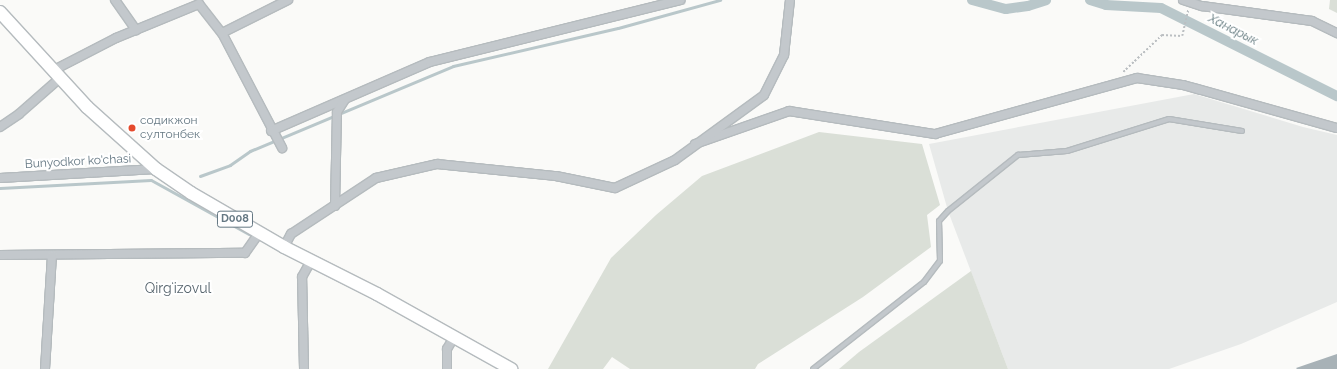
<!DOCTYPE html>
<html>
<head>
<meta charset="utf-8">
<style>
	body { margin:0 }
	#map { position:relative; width:1337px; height:369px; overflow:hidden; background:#fafaf8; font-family:Raleway,sans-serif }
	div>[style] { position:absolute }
	.built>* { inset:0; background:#e8eae9 }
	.green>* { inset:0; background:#dadfd7 }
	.stream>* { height:3px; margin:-1.5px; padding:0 1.5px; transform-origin:1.5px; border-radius:1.5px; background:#b9c7ca }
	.canal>* { height:10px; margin:-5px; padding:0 5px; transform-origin:5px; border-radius:5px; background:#b9c7ca }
	.building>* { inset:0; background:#a8b2b7 }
	.path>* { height:1.5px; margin-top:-0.75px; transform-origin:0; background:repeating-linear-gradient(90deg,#bbbfc2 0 2px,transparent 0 4px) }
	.roads { filter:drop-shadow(1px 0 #b5bbbe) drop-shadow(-1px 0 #b5bbbe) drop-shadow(0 1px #b5bbbe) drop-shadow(0 -1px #b5bbbe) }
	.lane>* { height:4px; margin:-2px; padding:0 2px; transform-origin:2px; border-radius:2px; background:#c3c8cc }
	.street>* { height:8px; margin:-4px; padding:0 4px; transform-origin:4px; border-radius:4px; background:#c3c8cc }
	.primary>* { height:12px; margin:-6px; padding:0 6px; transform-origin:6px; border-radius:6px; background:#fff }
	.dots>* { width:11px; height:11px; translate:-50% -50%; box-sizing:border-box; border:2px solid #fff; border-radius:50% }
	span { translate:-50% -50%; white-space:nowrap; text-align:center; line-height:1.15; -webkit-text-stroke:4px #fff; paint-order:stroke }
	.shield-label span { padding:1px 3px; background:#fff; border:1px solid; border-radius:3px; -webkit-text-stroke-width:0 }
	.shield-label { font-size:11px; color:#657883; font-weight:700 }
	.poi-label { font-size:12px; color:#657883 }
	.left { translate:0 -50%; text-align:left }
	.street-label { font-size:12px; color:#657883 }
	.water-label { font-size:13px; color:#60777c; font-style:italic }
	.quarter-label { font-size:14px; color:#57656e }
</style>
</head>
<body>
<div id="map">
	<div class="built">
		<i style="clip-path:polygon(1194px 94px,1303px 127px,1337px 135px,1337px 302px,1241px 344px,1169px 369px,1008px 369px,948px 211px,929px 144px)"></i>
	</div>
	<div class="green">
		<i style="clip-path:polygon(1330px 0,1337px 0,1337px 13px,1329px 9px)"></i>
		<i style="clip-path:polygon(819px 132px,922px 144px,940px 205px,927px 215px,931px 247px,863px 297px,758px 364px,755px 369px,630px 369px,612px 357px,603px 369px,548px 369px,611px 258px,656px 215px,702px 176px)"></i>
		<i style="clip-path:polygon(971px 271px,1008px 369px,839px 369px,859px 352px)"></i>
	</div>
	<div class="stream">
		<i style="left:200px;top:176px;width:32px;rotate:-20deg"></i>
		<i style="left:230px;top:165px;width:24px;rotate:-35deg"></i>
		<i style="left:250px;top:151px;width:220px;rotate:-22.7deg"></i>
		<i style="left:453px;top:66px;width:169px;rotate:-13deg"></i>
		<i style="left:618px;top:28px;width:106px;rotate:-15.4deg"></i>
		<i style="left:0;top:188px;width:151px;rotate:-3deg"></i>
		<i style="left:151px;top:180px;width:112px;rotate:28.9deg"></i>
	</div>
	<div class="canal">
		<i style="left:972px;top:0;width:35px;rotate:15deg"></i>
		<i style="left:1006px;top:9px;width:22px;rotate:-8deg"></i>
		<i style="left:1028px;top:6px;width:19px;rotate:-18deg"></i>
		<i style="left:1090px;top:0;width:17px;rotate:17deg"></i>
		<i style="left:1106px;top:5px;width:55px;rotate:3.1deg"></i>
		<i style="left:1161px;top:8px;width:197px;rotate:26.6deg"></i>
	</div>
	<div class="building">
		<i style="clip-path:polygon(1337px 354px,1337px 369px,1297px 369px,1296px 368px)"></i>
	</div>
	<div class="path">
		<i style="left:1123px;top:72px;width:54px;rotate:-43.5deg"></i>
		<i style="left:1162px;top:35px;width:20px;rotate:3deg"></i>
		<i style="left:1182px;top:36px;width:27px;rotate:-77deg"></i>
	</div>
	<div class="roads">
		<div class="lane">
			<i style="left:813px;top:369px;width:141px;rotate:-38.1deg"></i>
			<i style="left:924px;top:282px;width:26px;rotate:-53deg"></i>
			<i style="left:940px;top:261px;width:40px;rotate:-91.4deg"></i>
			<i style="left:939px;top:221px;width:13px;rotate:-48deg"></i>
			<i style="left:948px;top:211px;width:90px;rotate:-38.7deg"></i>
			<i style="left:1018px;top:155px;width:49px;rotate:-4.7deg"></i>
			<i style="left:1067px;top:151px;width:107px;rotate:-17.4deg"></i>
			<i style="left:1169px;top:119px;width:74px;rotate:9.3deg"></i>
		</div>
		<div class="street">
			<i style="left:115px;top:0;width:37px;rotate:55deg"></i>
			<i style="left:1183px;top:0;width:20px;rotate:18deg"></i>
			<i style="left:1202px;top:6px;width:111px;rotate:7.8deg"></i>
			<i style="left:1312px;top:21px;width:28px;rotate:26deg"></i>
			<i style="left:222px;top:33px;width:130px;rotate:62.4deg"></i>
			<i style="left:52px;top:71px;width:72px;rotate:-27.3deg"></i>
			<i style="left:116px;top:38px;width:90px;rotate:-22.3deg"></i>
			<i style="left:199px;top:4px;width:37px;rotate:52deg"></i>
			<i style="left:222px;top:33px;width:74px;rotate:-26.6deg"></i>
			<i style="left:0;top:127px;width:23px;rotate:-34deg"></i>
			<i style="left:19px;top:114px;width:53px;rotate:-41.2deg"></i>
			<i style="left:271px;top:131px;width:173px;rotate:-23.5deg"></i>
			<i style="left:430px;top:62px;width:258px;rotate:-13.9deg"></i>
			<i style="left:695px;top:144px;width:100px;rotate:-19.3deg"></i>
			<i style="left:789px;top:111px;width:148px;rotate:9deg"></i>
			<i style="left:935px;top:134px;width:210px;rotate:-15.5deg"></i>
			<i style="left:1137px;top:78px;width:47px;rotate:8.7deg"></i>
			<i style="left:1183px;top:85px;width:160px;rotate:15.6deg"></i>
			<i style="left:0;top:178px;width:156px;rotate:-3.3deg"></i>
			<i style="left:335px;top:206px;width:94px;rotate:-88.8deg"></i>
			<i style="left:337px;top:112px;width:15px;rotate:-58deg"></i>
			<i style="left:284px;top:247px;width:15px;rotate:-62deg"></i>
			<i style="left:291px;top:234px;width:102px;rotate:-33.4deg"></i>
			<i style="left:376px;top:178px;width:63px;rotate:-12.9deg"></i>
			<i style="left:437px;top:164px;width:120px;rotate:5.8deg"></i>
			<i style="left:556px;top:176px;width:60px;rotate:11.5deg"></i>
			<i style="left:615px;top:188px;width:66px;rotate:-25deg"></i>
			<i style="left:675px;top:160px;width:110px;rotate:-36.1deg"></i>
			<i style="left:764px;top:95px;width:45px;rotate:-63.4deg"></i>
			<i style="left:784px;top:55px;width:55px;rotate:-83.8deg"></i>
			<i style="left:0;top:255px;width:245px;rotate:-0.5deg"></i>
			<i style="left:245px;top:253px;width:24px;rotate:-55deg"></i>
			<i style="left:45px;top:369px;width:114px;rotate:-86.5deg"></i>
			<i style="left:304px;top:369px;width:92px;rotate:-91.2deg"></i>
			<i style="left:302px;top:277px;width:18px;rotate:-61deg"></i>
			<i style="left:447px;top:369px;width:20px;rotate:-90deg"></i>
			<i style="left:447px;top:349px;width:14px;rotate:-60deg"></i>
		</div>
		<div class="primary">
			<i style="left:0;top:12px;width:129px;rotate:47.5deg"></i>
			<i style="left:87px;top:107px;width:93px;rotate:41.9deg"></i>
			<i style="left:156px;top:169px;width:42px;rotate:34.4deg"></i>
			<i style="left:191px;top:193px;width:108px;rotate:30.1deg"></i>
			<i style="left:284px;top:247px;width:104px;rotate:26.8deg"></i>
			<i style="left:377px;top:294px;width:154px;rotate:29.2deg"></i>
		</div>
	</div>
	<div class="dots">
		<i style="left:132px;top:128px;background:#e54a2c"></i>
	</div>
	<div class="shield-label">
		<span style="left:235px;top:219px">D008</span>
	</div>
	<div class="poi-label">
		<span class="left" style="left:140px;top:128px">содикжон<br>султонбек</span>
	</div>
	<div class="street-label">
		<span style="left:78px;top:162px;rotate:-3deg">Bunyodkor ko'chasi</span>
	</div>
	<div class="water-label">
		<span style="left:1233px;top:30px;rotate:27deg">Ханарык</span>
	</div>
	<div class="quarter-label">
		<span style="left:178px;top:288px">Qirgʻizovul</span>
	</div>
</div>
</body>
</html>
